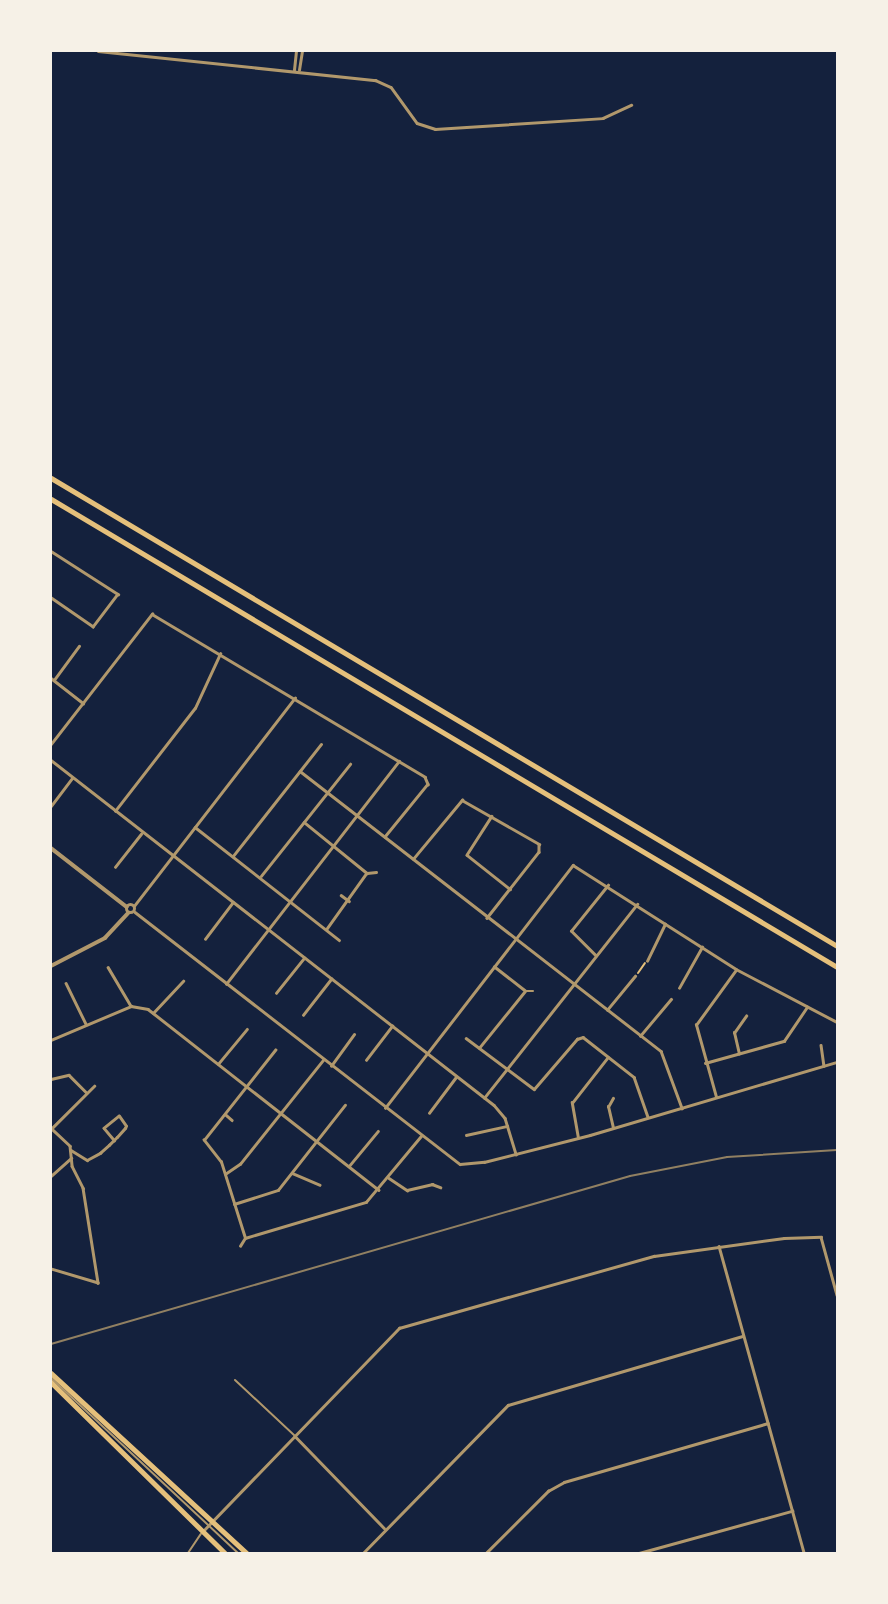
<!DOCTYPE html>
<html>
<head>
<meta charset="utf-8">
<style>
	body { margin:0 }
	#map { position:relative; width:888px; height:1604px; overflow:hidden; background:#14213d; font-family:"Noto Sans",sans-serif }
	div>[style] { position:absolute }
	.path>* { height:2px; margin:-1px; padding:0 1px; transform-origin:1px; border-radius:1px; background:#e5c07b }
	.service>* { height:2px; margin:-1px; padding:0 1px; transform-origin:1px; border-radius:1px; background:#b1986c }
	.minor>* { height:2.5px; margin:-1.25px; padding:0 1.25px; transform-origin:1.25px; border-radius:1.25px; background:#b1986c }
	.tertiary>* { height:3.5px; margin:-1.75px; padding:0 1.75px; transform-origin:1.75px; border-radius:1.75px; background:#b1986c }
	.tertiary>.ring { margin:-1.75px; padding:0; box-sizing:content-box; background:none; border:3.5px solid #b1986c; border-radius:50% }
	.primary>* { height:4.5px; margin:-2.25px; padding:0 2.25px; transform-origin:2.25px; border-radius:2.25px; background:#e5c07b }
	.motorway>* { height:5px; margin:-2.5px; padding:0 2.5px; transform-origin:2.5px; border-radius:2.5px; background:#e5c07b }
	.rail>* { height:2px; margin:-1px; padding:0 1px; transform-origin:1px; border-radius:1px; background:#918062 }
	span { translate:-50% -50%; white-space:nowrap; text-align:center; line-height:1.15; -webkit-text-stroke:7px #f6f1e7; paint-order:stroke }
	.frame { position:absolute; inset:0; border:52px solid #f6f1e7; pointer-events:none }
</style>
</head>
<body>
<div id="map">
	<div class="path">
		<i style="left:638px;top:973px;width:12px;rotate:-55deg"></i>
	</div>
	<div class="service">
		<i style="left:51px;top:1378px;width:256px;rotate:43.1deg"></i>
		<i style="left:235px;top:1380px;width:81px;rotate:43deg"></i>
		<i style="left:188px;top:1553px;width:23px;rotate:-56deg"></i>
	</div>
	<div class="minor">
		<i style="left:98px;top:51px;width:279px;rotate:6deg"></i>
		<i style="left:375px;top:80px;width:17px;rotate:24deg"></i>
		<i style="left:391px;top:87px;width:44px;rotate:54.2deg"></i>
		<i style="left:417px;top:123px;width:19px;rotate:18deg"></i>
		<i style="left:435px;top:129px;width:168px;rotate:-3.7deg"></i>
		<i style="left:603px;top:118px;width:31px;rotate:-25deg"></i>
		<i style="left:294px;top:70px;width:19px;rotate:-84deg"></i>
		<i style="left:299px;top:70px;width:19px;rotate:-81deg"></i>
		<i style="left:51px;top:551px;width:80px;rotate:32.7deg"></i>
		<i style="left:118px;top:594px;width:41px;rotate:127.1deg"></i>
		<i style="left:93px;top:627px;width:51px;rotate:-145.4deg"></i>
		<i style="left:51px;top:678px;width:41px;rotate:38deg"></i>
		<i style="left:54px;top:680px;width:42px;rotate:-53.7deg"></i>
		<i style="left:51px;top:744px;width:165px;rotate:-52.2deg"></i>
		<i style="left:152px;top:614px;width:318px;rotate:30.8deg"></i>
		<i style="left:425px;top:777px;width:8px;rotate:67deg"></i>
		<i style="left:428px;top:784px;width:68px;rotate:129.1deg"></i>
		<i style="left:51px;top:760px;width:561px;rotate:37.91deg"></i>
		<i style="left:494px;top:1105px;width:17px;rotate:50deg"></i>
		<i style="left:505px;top:1118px;width:38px;rotate:73deg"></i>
		<i style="left:300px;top:771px;width:457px;rotate:37.8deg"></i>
		<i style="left:661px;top:1051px;width:61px;rotate:69.8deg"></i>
		<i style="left:51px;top:806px;width:35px;rotate:-53deg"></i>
		<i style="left:115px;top:811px;width:130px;rotate:-52.2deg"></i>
		<i style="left:195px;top:708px;width:60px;rotate:-65.2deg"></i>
		<i style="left:492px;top:816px;width:46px;rotate:122.7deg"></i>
		<i style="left:467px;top:855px;width:55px;rotate:38.3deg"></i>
		<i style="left:304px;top:822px;width:81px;rotate:39deg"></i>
		<i style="left:367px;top:873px;width:69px;rotate:125.5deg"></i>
		<i style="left:195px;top:827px;width:183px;rotate:38.1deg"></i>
		<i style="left:233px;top:856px;width:142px;rotate:-51.8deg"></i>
		<i style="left:413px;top:859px;width:77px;rotate:-50.3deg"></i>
		<i style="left:462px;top:800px;width:89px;rotate:29.7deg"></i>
		<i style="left:539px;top:844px;width:8px;rotate:90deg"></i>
		<i style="left:539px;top:852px;width:84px;rotate:128.2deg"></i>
		<i style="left:115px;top:867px;width:42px;rotate:-51.8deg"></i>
		<i style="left:367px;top:873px;width:9px;rotate:-6deg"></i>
		<i style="left:261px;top:876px;width:143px;rotate:-51.5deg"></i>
		<i style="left:341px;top:895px;width:10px;rotate:37deg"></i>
		<i style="left:134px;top:906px;width:263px;rotate:-52.3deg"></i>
		<i style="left:135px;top:912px;width:411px;rotate:37.8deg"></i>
		<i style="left:460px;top:1164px;width:24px;rotate:-5deg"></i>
		<i style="left:484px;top:1162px;width:109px;rotate:-14.3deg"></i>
		<i style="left:590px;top:1135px;width:258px;rotate:-16.5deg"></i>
		<i style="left:205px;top:939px;width:46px;rotate:-52.9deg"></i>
		<i style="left:596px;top:956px;width:35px;rotate:-135deg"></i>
		<i style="left:571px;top:931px;width:59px;rotate:-51.2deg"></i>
		<i style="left:647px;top:961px;width:41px;rotate:-64.1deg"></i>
		<i style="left:108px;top:967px;width:45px;rotate:59.5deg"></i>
		<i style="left:66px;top:983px;width:46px;rotate:64deg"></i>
		<i style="left:226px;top:984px;width:282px;rotate:-52.2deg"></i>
		<i style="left:679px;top:988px;width:47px;rotate:-60.7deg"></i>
		<i style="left:525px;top:991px;width:8px"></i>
		<i style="left:276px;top:993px;width:45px;rotate:-51.3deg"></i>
		<i style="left:607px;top:1010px;width:44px;rotate:-50.5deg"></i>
		<i style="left:153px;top:1013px;width:44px;rotate:-46.8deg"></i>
		<i style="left:303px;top:1015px;width:46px;rotate:-52.1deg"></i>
		<i style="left:640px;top:1036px;width:48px;rotate:-50deg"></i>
		<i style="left:466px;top:1038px;width:85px;rotate:36.9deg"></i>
		<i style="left:534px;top:1089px;width:66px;rotate:-49.3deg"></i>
		<i style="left:577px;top:1039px;width:6px;rotate:-18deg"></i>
		<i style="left:583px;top:1037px;width:65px;rotate:38.1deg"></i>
		<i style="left:634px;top:1077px;width:42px;rotate:70.7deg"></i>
		<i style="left:51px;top:1040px;width:87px;rotate:-23deg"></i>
		<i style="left:131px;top:1006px;width:17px;rotate:10deg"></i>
		<i style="left:148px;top:1009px;width:293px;rotate:38.1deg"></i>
		<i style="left:821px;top:1045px;width:21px;rotate:82deg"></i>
		<i style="left:479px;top:1048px;width:73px;rotate:-51.1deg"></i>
		<i style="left:525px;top:991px;width:39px;rotate:-142deg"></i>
		<i style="left:739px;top:1054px;width:22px;rotate:-103deg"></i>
		<i style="left:734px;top:1033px;width:21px;rotate:-55deg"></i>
		<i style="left:366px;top:1060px;width:43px;rotate:-52.6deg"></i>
		<i style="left:705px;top:1063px;width:82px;rotate:-15.6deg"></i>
		<i style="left:784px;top:1041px;width:41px;rotate:-55.9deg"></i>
		<i style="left:218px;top:1064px;width:45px;rotate:-50.4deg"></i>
		<i style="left:331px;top:1066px;width:39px;rotate:-54deg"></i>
		<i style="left:51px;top:1079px;width:18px;rotate:-13deg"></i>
		<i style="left:69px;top:1075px;width:25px;rotate:45deg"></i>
		<i style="left:716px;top:1097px;width:75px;rotate:-105.5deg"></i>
		<i style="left:696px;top:1025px;width:68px;rotate:-54deg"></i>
		<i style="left:484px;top:1098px;width:247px;rotate:-51.7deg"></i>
		<i style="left:385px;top:1108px;width:307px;rotate:-52.3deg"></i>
		<i style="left:573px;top:865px;width:193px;rotate:32.5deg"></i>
		<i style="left:736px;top:969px;width:114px;rotate:27.7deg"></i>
		<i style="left:429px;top:1113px;width:45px;rotate:-53.1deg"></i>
		<i style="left:225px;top:1114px;width:9px;rotate:41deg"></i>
		<i style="left:51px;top:1128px;width:26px;rotate:43deg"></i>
		<i style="left:70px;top:1146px;width:20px;rotate:84deg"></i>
		<i style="left:72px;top:1166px;width:25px;rotate:63deg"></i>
		<i style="left:83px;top:1188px;width:96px;rotate:81deg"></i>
		<i style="left:98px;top:1283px;width:49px;rotate:-163.4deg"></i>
		<i style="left:613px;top:1128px;width:22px;rotate:-103deg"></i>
		<i style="left:608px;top:1107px;width:10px;rotate:-61deg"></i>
		<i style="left:51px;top:1129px;width:61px;rotate:-45deg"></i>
		<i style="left:466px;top:1135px;width:42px;rotate:-12.4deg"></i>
		<i style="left:578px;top:1138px;width:36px;rotate:-100deg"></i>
		<i style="left:572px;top:1103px;width:58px;rotate:-52deg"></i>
		<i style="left:71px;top:1150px;width:19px;rotate:32deg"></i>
		<i style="left:87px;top:1160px;width:15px;rotate:-28deg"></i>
		<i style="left:100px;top:1153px;width:12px;rotate:-42deg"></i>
		<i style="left:109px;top:1145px;width:11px;rotate:-45deg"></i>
		<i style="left:117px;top:1137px;width:12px;rotate:-48deg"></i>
		<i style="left:125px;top:1128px;width:2px;rotate:-63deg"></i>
		<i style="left:126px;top:1126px;width:12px;rotate:-125deg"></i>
		<i style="left:119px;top:1116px;width:19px;rotate:141deg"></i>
		<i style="left:104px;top:1128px;width:16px;rotate:50deg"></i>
		<i style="left:349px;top:1166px;width:45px;rotate:-50.4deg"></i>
		<i style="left:292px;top:1173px;width:30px;rotate:23deg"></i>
		<i style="left:225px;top:1174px;width:18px;rotate:-34deg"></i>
		<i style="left:240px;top:1164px;width:133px;rotate:-51.4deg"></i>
		<i style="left:51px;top:1176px;width:27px;rotate:-42deg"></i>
		<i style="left:389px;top:1178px;width:22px;rotate:34deg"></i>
		<i style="left:407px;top:1190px;width:26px;rotate:-13deg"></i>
		<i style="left:432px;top:1184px;width:9px;rotate:21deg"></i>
		<i style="left:234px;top:1204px;width:46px;rotate:-17.7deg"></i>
		<i style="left:278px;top:1190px;width:108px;rotate:-51.8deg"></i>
		<i style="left:245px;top:1238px;width:80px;rotate:-107.5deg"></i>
		<i style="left:221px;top:1162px;width:28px;rotate:-128deg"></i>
		<i style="left:204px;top:1140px;width:115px;rotate:-51.7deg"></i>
		<i style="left:245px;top:1238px;width:126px;rotate:-16.6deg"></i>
		<i style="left:366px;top:1202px;width:86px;rotate:-50.2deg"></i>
		<i style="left:240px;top:1246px;width:9px;rotate:-58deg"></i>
		<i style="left:719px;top:1246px;width:319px;rotate:74.5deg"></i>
		<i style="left:295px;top:1436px;width:128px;rotate:45.9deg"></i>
		<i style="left:204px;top:1530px;width:281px;rotate:-46deg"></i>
		<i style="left:399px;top:1328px;width:265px;rotate:-15.8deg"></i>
		<i style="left:654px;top:1256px;width:131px;rotate:-7.9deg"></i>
		<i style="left:784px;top:1238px;width:37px;rotate:-2deg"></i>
		<i style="left:821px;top:1237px;width:60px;rotate:74.6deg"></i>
		<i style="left:363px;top:1553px;width:207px;rotate:-45.6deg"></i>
		<i style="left:508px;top:1405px;width:244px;rotate:-16.4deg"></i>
		<i style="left:486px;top:1553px;width:88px;rotate:-45deg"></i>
		<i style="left:548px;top:1491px;width:18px;rotate:-29deg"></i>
		<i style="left:564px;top:1482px;width:212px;rotate:-16.1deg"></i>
		<i style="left:639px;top:1553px;width:159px;rotate:-15.4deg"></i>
	</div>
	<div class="tertiary">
		<i style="left:51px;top:848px;width:96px;rotate:37.8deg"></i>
		<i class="ring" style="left:126.5px;top:904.5px;width:5.5px;height:5.5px"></i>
		<i style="left:51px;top:966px;width:61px;rotate:-27.4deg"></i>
		<i style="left:105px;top:938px;width:34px;rotate:-47deg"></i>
	</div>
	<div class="primary">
		<i style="left:51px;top:1373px;width:266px;rotate:42.6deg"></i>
		<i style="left:51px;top:1382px;width:244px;rotate:44.5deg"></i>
	</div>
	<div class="motorway">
		<i style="left:51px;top:478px;width:915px;rotate:30.77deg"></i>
		<i style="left:51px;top:499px;width:915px;rotate:30.77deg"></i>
	</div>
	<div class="rail">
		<i style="left:51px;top:1344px;width:603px;rotate:-16.18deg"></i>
		<i style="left:630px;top:1176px;width:99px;rotate:-11.1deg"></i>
		<i style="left:727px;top:1157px;width:110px;rotate:-3.6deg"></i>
	</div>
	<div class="frame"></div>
</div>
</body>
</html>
